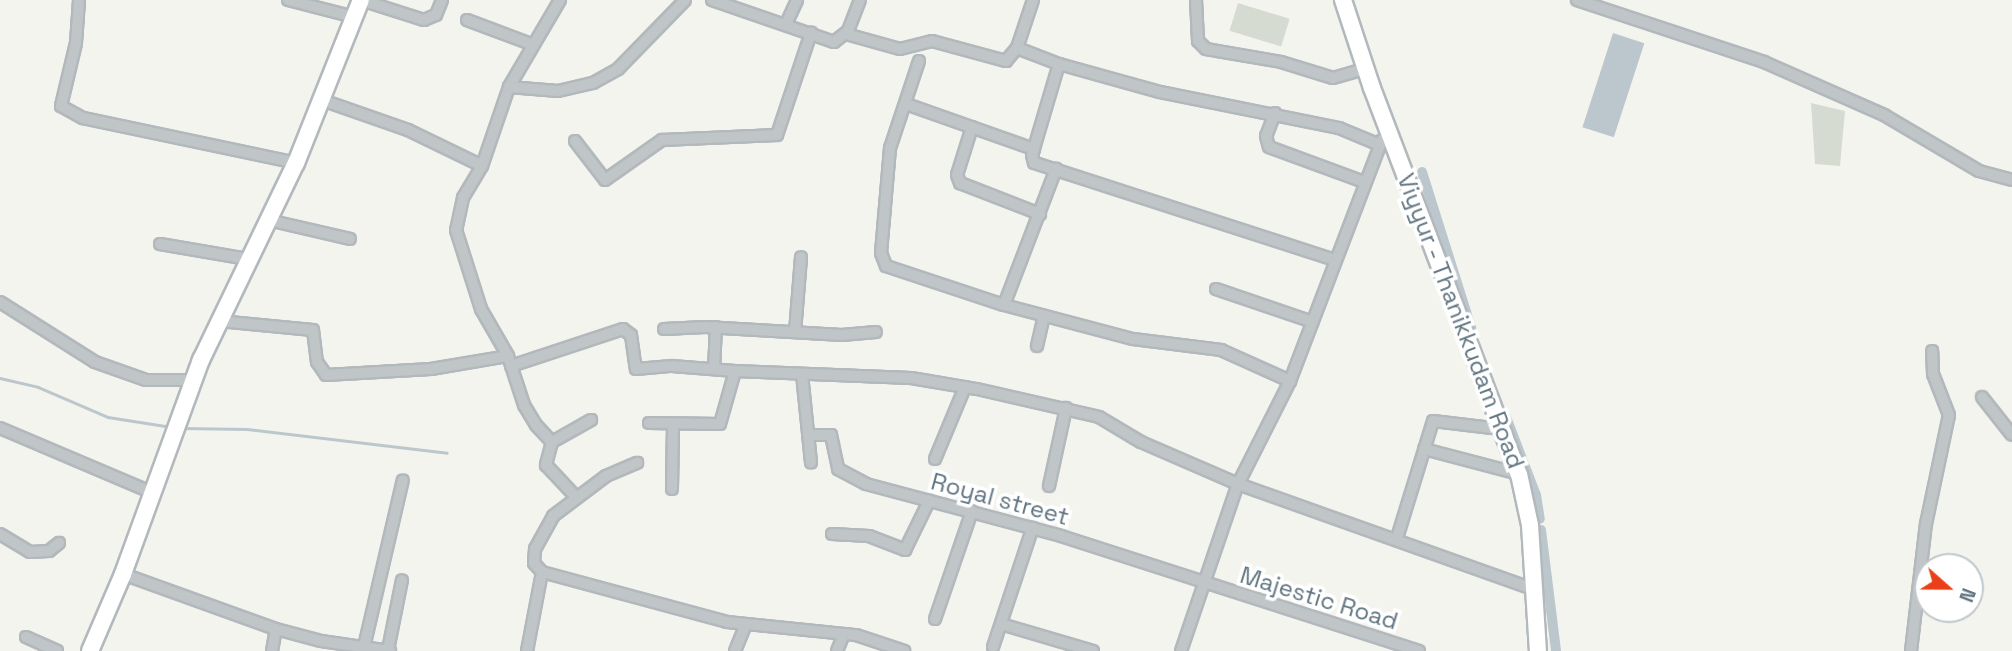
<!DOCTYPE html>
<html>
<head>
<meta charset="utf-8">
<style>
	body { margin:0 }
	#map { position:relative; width:2012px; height:651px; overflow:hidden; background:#f4f4ef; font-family:"Space Grotesk",sans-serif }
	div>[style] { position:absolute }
	.green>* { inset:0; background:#d5dbd0; transform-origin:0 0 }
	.water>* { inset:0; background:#bbc7cc; transform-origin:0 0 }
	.stream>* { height:2.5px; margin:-1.25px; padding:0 1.25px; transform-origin:1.25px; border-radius:1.25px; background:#bbc7cc }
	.canal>* { height:10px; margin:-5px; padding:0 5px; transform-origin:5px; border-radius:5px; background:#bbc7cc }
	.roads { filter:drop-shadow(2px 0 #b2b8bc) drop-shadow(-2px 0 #b2b8bc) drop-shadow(0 2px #b2b8bc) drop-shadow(0 -2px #b2b8bc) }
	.street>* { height:10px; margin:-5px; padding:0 5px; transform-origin:5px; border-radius:5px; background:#c0c5c7 }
	.secondary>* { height:16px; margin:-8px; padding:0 8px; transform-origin:8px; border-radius:8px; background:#fff }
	span { translate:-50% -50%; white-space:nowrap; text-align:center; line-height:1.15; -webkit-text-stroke:7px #fff; paint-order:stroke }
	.street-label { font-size:24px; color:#617581 }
	.north { position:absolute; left:1914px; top:553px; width:70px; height:70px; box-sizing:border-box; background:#fff; border:2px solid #c0c8cd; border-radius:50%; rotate:111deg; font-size:19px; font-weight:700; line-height:28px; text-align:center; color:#617581 }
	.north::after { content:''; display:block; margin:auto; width:24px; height:32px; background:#e9401a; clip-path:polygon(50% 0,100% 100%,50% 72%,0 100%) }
</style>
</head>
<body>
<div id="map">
	<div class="green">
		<i style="left:1238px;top:3px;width:54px;height:29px;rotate:17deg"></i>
		<i style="clip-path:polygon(1811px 103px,1845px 111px,1840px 166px,1815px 164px)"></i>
	</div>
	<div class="water">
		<i style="left:1613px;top:33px;width:33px;height:99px;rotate:18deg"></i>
	</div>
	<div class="stream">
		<i style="left:0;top:378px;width:39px;rotate:13deg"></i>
		<i style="left:38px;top:387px;width:76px;rotate:23.2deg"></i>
		<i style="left:108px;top:417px;width:64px;rotate:9deg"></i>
		<i style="left:181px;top:428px;width:66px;rotate:0.9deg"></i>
		<i style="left:247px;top:429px;width:201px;rotate:6.8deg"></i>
	</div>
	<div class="canal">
		<i style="left:1422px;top:172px;width:167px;rotate:72.5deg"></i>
		<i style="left:1506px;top:417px;width:84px;rotate:69deg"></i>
		<i style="left:1536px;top:495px;width:24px;rotate:81deg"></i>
		<i style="left:1541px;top:530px;width:122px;rotate:82.9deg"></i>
	</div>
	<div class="roads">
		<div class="street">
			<i style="left:79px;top:0;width:43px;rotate:94deg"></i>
			<i style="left:76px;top:43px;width:65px;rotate:103.4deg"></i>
			<i style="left:61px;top:106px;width:25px;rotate:29deg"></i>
			<i style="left:83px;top:118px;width:218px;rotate:11.9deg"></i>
			<i style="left:288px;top:0;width:68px;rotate:14.4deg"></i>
			<i style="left:361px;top:0;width:66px;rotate:17.6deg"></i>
			<i style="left:424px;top:20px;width:13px;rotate:-23deg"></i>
			<i style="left:436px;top:15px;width:16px;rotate:-68deg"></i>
			<i style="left:560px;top:0;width:101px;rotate:120.4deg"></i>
			<i style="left:509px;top:87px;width:83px;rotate:108.9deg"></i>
			<i style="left:482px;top:166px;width:37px;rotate:121deg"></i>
			<i style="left:463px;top:198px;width:33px;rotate:102deg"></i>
			<i style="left:456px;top:230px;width:83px;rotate:72.4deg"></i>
			<i style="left:481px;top:309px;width:54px;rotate:60.1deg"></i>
			<i style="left:508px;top:356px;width:52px;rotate:71.9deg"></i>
			<i style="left:524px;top:405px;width:23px;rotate:59deg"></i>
			<i style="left:536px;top:425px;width:23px;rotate:47deg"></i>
			<i style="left:552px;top:442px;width:45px;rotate:-29.4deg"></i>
			<i style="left:712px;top:0;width:129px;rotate:19deg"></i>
			<i style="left:834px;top:42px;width:18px;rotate:-38deg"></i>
			<i style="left:848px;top:31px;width:33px;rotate:-69deg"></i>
			<i style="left:1033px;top:0;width:51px;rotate:108.4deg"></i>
			<i style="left:1017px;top:48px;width:45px;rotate:20.9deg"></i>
			<i style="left:1196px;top:0;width:41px;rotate:87.2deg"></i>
			<i style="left:1198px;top:41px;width:11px;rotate:45deg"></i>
			<i style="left:1206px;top:49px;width:76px;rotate:9.8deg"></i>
			<i style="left:1281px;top:62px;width:54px;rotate:17.1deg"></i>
			<i style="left:1333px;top:78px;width:33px;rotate:-16deg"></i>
			<i style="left:1577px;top:0;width:197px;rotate:18.3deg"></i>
			<i style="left:1764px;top:62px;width:131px;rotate:23.8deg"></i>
			<i style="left:1884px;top:115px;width:110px;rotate:30.5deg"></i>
			<i style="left:1979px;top:171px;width:34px;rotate:15deg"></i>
			<i style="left:467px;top:20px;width:68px;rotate:20.6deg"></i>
			<i style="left:786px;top:24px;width:26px;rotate:-65deg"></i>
			<i style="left:846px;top:34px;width:56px;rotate:15.5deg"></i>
			<i style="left:900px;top:49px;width:33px;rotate:-14deg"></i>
			<i style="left:932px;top:41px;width:77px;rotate:15.1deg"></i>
			<i style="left:1006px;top:61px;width:17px;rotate:-50deg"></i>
			<i style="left:919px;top:61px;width:92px;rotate:108.4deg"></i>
			<i style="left:890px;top:148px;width:105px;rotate:94.9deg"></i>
			<i style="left:881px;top:253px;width:14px;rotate:69deg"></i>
			<i style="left:886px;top:266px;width:124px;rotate:18.3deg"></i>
			<i style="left:1004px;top:305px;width:133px;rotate:14.8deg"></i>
			<i style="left:1133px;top:339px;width:89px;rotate:7.1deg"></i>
			<i style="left:1221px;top:350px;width:76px;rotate:24.2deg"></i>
			<i style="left:509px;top:87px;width:49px;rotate:4.7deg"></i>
			<i style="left:558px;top:91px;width:36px;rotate:-13deg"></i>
			<i style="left:593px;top:83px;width:29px;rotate:-29deg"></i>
			<i style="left:618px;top:69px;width:96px;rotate:-45.8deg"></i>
			<i style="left:322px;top:100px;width:91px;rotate:19.2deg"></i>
			<i style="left:408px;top:130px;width:82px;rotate:25.9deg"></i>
			<i style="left:906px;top:104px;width:136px;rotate:19.4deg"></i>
			<i style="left:1275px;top:113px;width:25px;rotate:111deg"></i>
			<i style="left:1266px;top:136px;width:11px;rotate:75deg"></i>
			<i style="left:1269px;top:147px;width:101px;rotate:20.2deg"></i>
			<i style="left:972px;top:127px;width:50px;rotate:107.4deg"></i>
			<i style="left:957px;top:175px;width:9px;rotate:69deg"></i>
			<i style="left:960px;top:183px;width:86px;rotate:21.2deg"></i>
			<i style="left:575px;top:141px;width:49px;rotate:52.4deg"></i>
			<i style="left:605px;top:180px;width:70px;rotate:-35.1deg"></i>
			<i style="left:662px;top:140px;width:115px;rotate:-2.5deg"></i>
			<i style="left:777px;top:135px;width:108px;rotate:-71.6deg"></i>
			<i style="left:268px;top:220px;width:84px;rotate:13deg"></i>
			<i style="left:160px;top:244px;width:89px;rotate:9.7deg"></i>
			<i style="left:1335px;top:260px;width:316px;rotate:-162.1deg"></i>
			<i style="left:1034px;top:163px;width:8px;rotate:-104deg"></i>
			<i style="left:1032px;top:155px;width:95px;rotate:-73.5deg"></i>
			<i style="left:1059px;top:64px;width:105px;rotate:15.5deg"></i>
			<i style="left:1160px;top:92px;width:183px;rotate:11.4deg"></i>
			<i style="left:1339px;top:128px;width:44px;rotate:22.5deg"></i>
			<i style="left:1216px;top:289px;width:102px;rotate:18.8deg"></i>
			<i style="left:0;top:302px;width:112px;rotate:32.3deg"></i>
			<i style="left:95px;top:362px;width:54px;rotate:19.4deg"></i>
			<i style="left:146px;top:380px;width:47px"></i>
			<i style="left:1004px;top:305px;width:146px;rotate:-69.1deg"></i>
			<i style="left:219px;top:321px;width:94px;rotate:5.5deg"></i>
			<i style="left:313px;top:330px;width:32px;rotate:83deg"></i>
			<i style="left:317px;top:362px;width:16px;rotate:55deg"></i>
			<i style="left:326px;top:375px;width:105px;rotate:-3.3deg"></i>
			<i style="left:431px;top:369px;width:78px;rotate:-9.6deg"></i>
			<i style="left:664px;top:329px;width:41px;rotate:-2.8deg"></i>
			<i style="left:705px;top:327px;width:137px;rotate:3.3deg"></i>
			<i style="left:842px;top:335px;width:34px;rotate:-5deg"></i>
			<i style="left:795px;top:332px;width:75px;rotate:-85.4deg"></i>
			<i style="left:1037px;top:346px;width:31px;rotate:-77deg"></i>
			<i style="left:511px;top:366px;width:118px;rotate:-18.3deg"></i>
			<i style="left:623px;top:329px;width:10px;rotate:37deg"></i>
			<i style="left:631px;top:335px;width:34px;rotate:82deg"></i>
			<i style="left:636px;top:369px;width:36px;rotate:-5deg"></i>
			<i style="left:672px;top:366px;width:63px;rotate:4.5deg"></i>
			<i style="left:714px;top:369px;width:42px;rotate:-87.3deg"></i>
			<i style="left:802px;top:374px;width:89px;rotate:84.2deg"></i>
			<i style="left:1982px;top:397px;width:48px;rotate:51.7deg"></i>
			<i style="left:649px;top:423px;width:71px;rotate:0.8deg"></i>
			<i style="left:720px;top:424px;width:55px;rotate:-74.2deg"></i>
			<i style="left:735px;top:371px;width:176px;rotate:2.3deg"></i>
			<i style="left:911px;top:378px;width:67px;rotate:9.5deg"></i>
			<i style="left:977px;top:389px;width:125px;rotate:12.9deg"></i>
			<i style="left:1099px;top:417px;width:49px;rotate:30.8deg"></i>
			<i style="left:1141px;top:442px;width:106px;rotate:23.4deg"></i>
			<i style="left:1238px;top:484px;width:313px;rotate:19.6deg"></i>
			<i style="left:0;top:428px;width:166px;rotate:23deg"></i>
			<i style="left:808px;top:435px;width:23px"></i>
			<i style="left:831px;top:435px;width:35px;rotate:78deg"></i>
			<i style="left:838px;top:469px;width:32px;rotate:28deg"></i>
			<i style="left:866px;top:484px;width:202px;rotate:14.9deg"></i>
			<i style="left:1061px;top:536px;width:376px;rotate:17.8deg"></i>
			<i style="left:552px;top:442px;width:24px;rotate:105deg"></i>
			<i style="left:546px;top:465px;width:42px;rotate:46.9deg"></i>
			<i style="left:1424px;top:449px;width:98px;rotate:14.7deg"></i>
			<i style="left:935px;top:459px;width:78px;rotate:-67.4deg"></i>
			<i style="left:1049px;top:486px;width:80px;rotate:-77.7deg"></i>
			<i style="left:672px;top:489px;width:65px;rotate:-89.1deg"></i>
			<i style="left:0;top:534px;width:35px;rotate:31deg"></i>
			<i style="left:30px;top:552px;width:19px;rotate:-3deg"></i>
			<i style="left:49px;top:551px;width:13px;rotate:-39deg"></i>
			<i style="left:832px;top:534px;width:37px;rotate:3deg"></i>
			<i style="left:869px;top:536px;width:39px;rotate:21deg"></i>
			<i style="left:905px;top:550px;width:55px;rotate:-63.9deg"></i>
			<i style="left:1397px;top:538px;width:122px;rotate:-72.9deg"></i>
			<i style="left:1433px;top:421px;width:68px;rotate:6.7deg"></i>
			<i style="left:542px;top:572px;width:192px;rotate:15.1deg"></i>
			<i style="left:727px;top:622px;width:130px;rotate:5.8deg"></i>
			<i style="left:856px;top:635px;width:51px;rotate:18.4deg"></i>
			<i style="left:123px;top:574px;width:163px;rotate:19.8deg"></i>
			<i style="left:276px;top:629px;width:47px;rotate:14.9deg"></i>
			<i style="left:321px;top:641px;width:70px;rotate:8.2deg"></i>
			<i style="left:935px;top:619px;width:114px;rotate:-71.1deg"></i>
			<i style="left:1001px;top:624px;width:96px;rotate:16.4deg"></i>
			<i style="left:26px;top:637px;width:34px;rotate:24deg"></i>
			<i style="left:364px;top:647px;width:171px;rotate:-76.9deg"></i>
			<i style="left:993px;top:647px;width:126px;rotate:-71.6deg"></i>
			<i style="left:388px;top:650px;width:71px;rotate:-78.7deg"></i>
			<i style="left:272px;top:651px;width:22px;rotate:-80deg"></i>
			<i style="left:527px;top:651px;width:80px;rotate:-79.2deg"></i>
			<i style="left:542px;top:572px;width:12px;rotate:-132deg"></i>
			<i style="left:534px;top:563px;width:14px;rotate:-86deg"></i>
			<i style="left:535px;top:549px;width:38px;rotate:-61deg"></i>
			<i style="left:553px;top:516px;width:66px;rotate:-37deg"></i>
			<i style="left:606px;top:476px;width:34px;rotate:-23deg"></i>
			<i style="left:735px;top:651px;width:29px;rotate:-68deg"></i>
			<i style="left:837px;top:651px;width:16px;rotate:-68deg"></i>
			<i style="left:1181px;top:651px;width:176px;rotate:-71.2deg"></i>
			<i style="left:1238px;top:484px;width:115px;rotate:-63.2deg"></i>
			<i style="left:1290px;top:381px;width:258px;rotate:-69.1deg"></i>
			<i style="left:1911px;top:651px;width:128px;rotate:-83.3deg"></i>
			<i style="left:1926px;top:524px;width:111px;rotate:-78.1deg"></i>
			<i style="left:1949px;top:415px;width:44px;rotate:-111.3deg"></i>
			<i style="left:1933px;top:374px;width:23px;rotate:-92deg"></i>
		</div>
		<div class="secondary">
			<i style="left:1343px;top:0;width:93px;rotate:71.8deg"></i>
			<i style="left:1372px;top:88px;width:413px;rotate:69.2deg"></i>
			<i style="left:1519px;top:474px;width:52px;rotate:77.8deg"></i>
			<i style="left:1530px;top:525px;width:126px;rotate:86.4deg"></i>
			<i style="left:90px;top:651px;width:84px;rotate:-66.8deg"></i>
			<i style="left:123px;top:574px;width:228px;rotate:-70deg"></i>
			<i style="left:201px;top:360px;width:219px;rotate:-64.3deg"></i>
			<i style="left:296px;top:163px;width:175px;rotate:-68.3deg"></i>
		</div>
	</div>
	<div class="street-label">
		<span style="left:1461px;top:321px;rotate:69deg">Viyyur - Thanikkudam Road</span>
		<span style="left:1000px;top:499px;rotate:15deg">Royal street</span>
		<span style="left:1319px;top:598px;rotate:17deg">Majestic Road</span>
	</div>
	<div class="north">N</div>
</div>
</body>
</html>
